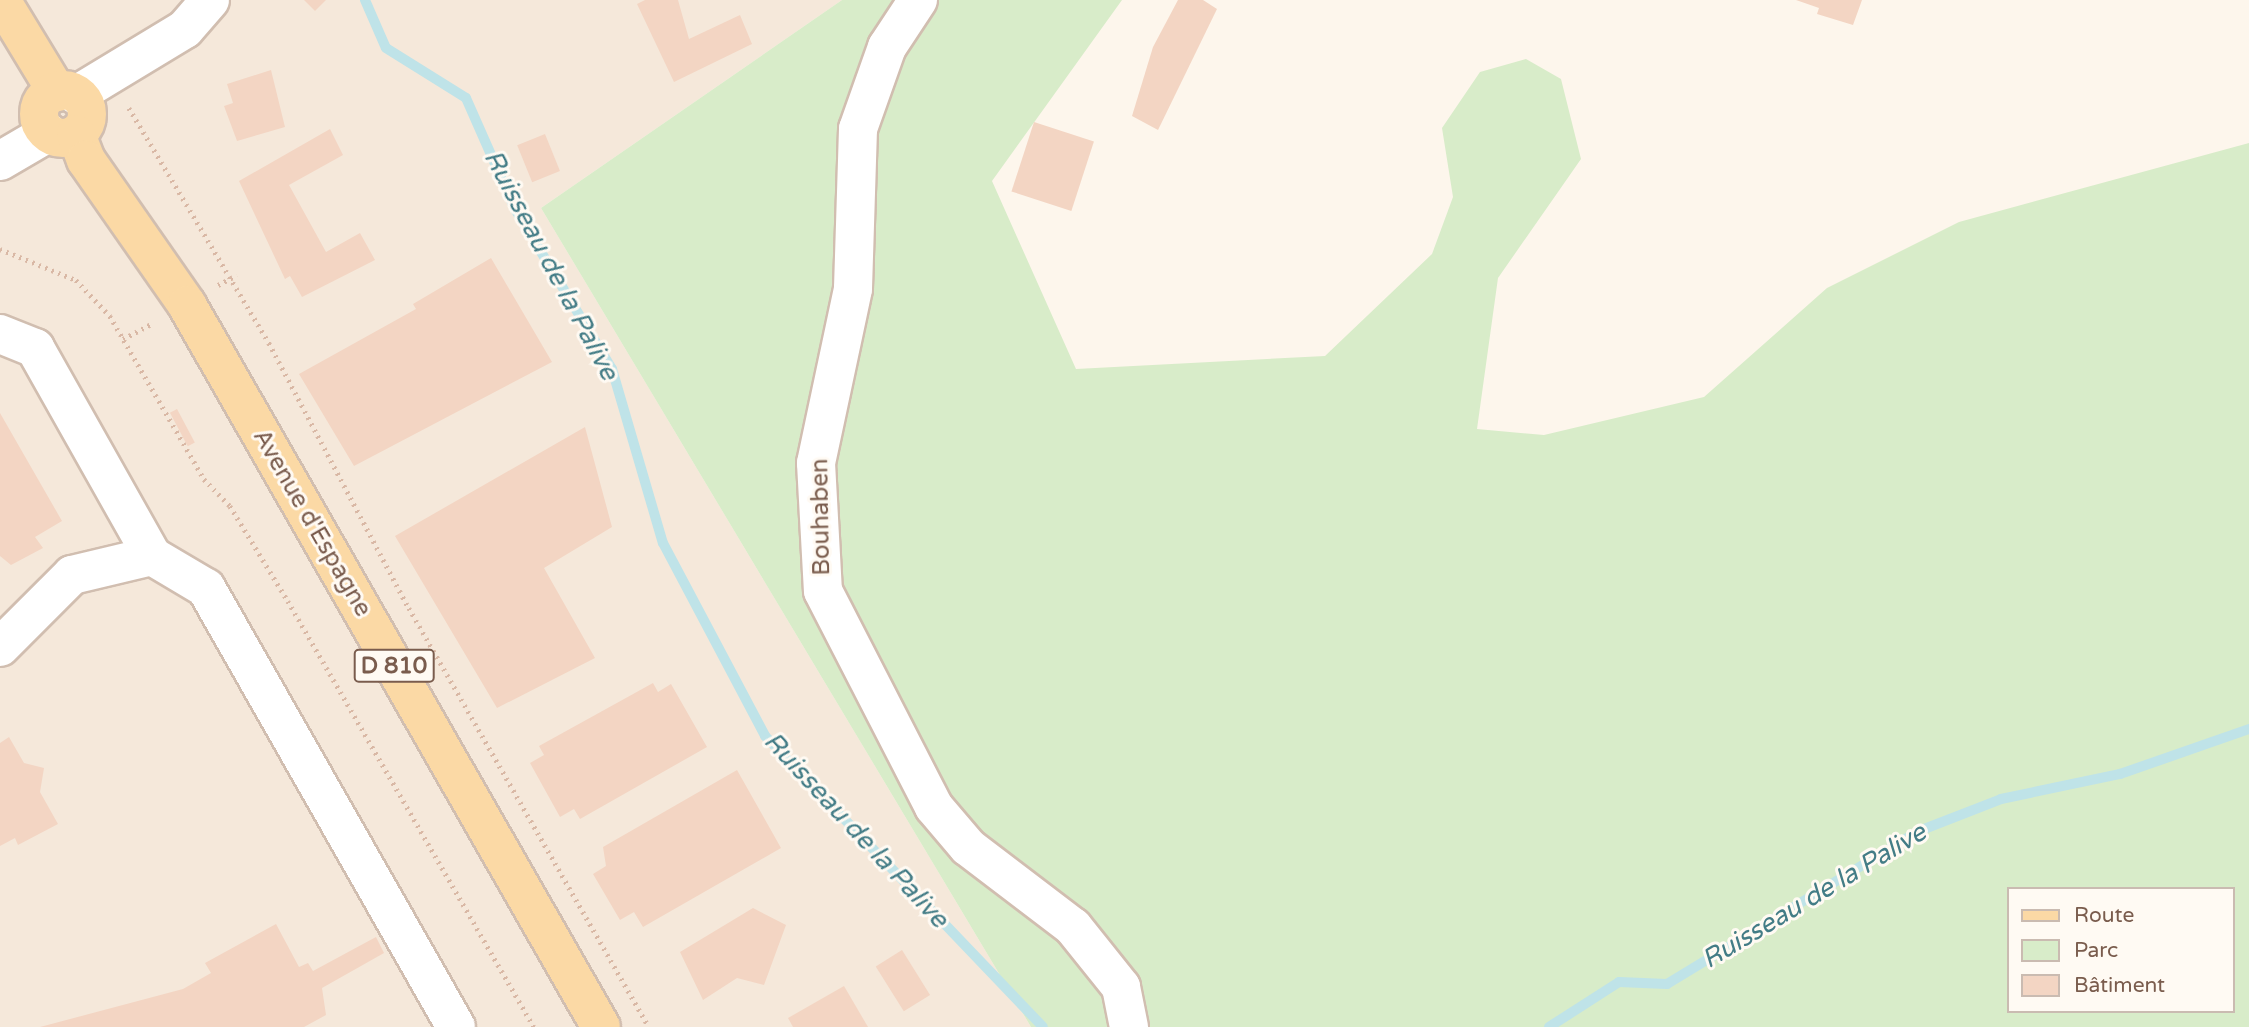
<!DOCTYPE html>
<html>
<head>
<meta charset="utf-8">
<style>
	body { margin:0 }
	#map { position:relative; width:2249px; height:1027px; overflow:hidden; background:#fdf6ec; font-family:"Varela Round",sans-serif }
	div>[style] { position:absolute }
	.residential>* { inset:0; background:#f5e8da }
	.green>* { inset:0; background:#d8ecc9 }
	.stream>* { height:10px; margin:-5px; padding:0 5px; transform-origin:5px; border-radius:5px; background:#bfe3e8 }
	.building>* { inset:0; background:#f3d5c3; transform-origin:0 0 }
	.path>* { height:4.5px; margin-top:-2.25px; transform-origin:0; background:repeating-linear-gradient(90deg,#d9b8a5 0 2px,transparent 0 7px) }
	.roads { filter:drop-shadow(2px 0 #d1beb0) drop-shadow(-2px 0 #d1beb0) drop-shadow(0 2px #d1beb0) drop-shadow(0 -2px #d1beb0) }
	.minor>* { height:38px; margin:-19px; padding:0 19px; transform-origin:19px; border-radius:19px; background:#fff }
	.major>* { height:38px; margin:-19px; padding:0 19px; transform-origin:19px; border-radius:19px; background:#fbd9a5 }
	.major>.ring { margin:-19px; padding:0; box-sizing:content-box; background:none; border:38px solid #fbd9a5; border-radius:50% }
	span { translate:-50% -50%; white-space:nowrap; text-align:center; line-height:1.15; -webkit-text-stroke:6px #fffaf3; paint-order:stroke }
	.shield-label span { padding:2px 5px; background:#fffaf3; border:2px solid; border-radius:5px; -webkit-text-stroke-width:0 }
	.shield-label { font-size:23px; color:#7a5c4d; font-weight:700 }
	.street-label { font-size:24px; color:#7a5c4d }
	.water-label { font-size:26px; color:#437c86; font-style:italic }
	.legend { position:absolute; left:2007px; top:887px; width:228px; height:126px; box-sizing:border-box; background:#fffaf3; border:2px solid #cabbb1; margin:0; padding:9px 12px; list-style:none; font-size:21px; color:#7a5c4d }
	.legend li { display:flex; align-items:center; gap:14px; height:35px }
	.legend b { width:35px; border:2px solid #cabbb1 }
</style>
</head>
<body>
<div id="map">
	<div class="residential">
		<i style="clip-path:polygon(0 0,842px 0,541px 208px,1031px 1027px,0 1027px)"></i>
	</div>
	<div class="green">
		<i style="clip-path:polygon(evenodd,842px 0,1122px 0,992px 181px,1076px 369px,1325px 356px,1432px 254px,1453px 197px,1442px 128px,1480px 72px,1526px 59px,1561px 79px,1581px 159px,1498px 278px,1477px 429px,1544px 435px,1704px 397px,1827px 288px,1959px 222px,2249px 143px,2249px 1027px,1031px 1027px,541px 208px,842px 0,2009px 889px,2233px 889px,2233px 1011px,2009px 1011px,2009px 889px)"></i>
	</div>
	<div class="stream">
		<i style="left:365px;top:0;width:52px;rotate:66.4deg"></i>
		<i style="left:386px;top:48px;width:94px;rotate:32deg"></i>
		<i style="left:466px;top:98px;width:121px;rotate:66.2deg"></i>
		<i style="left:515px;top:209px;width:187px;rotate:58.8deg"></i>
		<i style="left:612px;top:369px;width:181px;rotate:73.7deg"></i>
		<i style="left:663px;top:543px;width:218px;rotate:62.1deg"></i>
		<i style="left:765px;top:736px;width:402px;rotate:46.3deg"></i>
		<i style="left:1549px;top:1027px;width:83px;rotate:-32.7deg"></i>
		<i style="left:1619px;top:982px;width:48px;rotate:2.4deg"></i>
		<i style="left:1667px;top:984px;width:295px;rotate:-31.3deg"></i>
		<i style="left:1919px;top:831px;width:88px;rotate:-21.3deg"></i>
		<i style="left:2001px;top:799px;width:122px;rotate:-11.9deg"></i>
		<i style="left:2120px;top:774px;width:137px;rotate:-19.2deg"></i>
	</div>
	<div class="building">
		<i style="clip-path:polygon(304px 0,326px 0,315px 11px)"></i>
		<i style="clip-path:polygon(645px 0,678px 0,689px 39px,740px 15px,752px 44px,674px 82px,637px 4px)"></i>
		<i style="clip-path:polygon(1178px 0,1203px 0,1217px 9px,1158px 130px,1132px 116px,1153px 47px)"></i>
		<i style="clip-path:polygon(1796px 0,1862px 0,1853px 25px,1817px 14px,1819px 8px)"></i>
		<i style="clip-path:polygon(271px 70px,285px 127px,237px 141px,224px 106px,233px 103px,227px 84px)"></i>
		<i style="left:1034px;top:122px;width:63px;height:73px;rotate:18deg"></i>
		<i style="clip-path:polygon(330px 129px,343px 155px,289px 185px,326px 252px,360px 233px,375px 260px,302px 297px,290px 276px,285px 279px,239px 181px)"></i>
		<i style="left:545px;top:134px;width:40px;height:30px;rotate:68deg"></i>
		<i style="clip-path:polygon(491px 258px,552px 362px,354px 466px,299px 374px,416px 309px,413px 304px)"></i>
		<i style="left:177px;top:409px;width:38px;height:8px;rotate:62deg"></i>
		<i style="clip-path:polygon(0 413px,62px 521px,35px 537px,43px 548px,11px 565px,0 556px)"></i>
		<i style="clip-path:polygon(585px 427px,612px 527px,544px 568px,595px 658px,497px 708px,395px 536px)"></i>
		<i style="clip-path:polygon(653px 683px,658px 692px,671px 684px,707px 747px,580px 819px,574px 809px,560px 817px,530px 763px,544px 755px,539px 746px)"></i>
		<i style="clip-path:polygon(9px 737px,24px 763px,44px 768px,40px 792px,58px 824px,18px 845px,15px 838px,0 846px,0 743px)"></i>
		<i style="clip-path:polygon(737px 770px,781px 848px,643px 927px,634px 912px,620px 920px,593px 874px,606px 866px,603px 847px)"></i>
		<i style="clip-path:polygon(753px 908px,786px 925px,764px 985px,737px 978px,703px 1000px,680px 952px)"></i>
		<i style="clip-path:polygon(276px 924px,299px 967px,308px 963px,313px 971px,376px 937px,384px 953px,322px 988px,326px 1015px,304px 1027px,40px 1027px,183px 989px,211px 973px,205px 963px)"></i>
		<i style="left:902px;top:950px;width:53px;height:31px;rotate:58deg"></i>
		<i style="clip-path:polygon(844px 986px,868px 1027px,793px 1027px,788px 1018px)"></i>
	</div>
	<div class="path">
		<i style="left:129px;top:108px;width:274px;rotate:59.2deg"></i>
		<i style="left:269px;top:343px;width:300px;rotate:62.2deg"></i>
		<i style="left:409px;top:608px;width:483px;rotate:60.2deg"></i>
		<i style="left:0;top:249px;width:82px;rotate:22.2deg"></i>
		<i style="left:76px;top:280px;width:50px;rotate:46.6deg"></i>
		<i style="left:110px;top:316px;width:188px;rotate:60deg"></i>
		<i style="left:204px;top:479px;width:37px;rotate:46deg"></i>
		<i style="left:230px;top:506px;width:111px;rotate:58.6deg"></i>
		<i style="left:288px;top:601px;width:492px;rotate:60deg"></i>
		<i style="left:218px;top:285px;width:21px;rotate:-28deg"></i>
		<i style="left:123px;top:339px;width:34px;rotate:-28deg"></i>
	</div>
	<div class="roads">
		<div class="minor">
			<i style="left:918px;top:0;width:56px;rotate:123.4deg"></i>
			<i style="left:887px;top:47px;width:87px;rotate:109.5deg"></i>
			<i style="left:858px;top:129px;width:160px;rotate:91.8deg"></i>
			<i style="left:853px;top:289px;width:178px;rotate:102deg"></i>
			<i style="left:816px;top:463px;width:128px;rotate:86.9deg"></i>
			<i style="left:823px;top:591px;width:243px;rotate:62.8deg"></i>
			<i style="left:934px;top:807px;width:52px;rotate:49.6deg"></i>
			<i style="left:968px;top:847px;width:132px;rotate:37.3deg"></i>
			<i style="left:1073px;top:927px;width:77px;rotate:51.3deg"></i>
			<i style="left:1121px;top:987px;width:41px;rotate:78.7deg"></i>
			<i style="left:76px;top:95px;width:127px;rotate:-31.2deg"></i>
			<i style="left:185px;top:29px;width:38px;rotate:-49deg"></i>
			<i style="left:0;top:161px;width:56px;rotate:-30.3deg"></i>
			<i style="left:0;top:334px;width:38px;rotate:22deg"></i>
			<i style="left:35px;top:348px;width:239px;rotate:60.6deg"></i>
			<i style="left:152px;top:556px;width:63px;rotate:30.7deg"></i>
			<i style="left:206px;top:588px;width:505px;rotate:60.34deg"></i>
			<i style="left:0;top:647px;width:102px;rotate:-45deg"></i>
			<i style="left:72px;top:575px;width:82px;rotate:-13.4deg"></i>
		</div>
		<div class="major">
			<i style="left:1px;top:0;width:108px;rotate:58.7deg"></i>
			<i class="ring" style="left:39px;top:90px;width:10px;height:10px"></i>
			<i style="left:76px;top:134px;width:28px;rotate:69deg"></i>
			<i style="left:86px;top:160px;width:177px;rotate:55.1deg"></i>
			<i style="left:187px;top:305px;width:832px;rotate:60.17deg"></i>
		</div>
	</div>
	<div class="shield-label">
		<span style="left:394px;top:666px">D 810</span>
	</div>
	<div class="street-label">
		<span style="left:821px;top:517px;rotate:-91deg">Bouhaben</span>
		<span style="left:312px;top:523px;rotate:60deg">Avenue d'Espagne</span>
	</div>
	<div class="water-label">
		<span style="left:551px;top:265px;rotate:62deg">Ruisseau de la Palive</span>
		<span style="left:856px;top:830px;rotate:47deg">Ruisseau de la Palive</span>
		<span style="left:1814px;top:896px;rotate:-31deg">Ruisseau de la Palive</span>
	</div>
	<ul class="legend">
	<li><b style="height:9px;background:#fbd9a5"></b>Route</li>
	<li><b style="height:19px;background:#d8ecc9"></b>Parc</li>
	<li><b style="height:19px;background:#f3d5c3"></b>Bâtiment</li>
	</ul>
</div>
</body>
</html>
